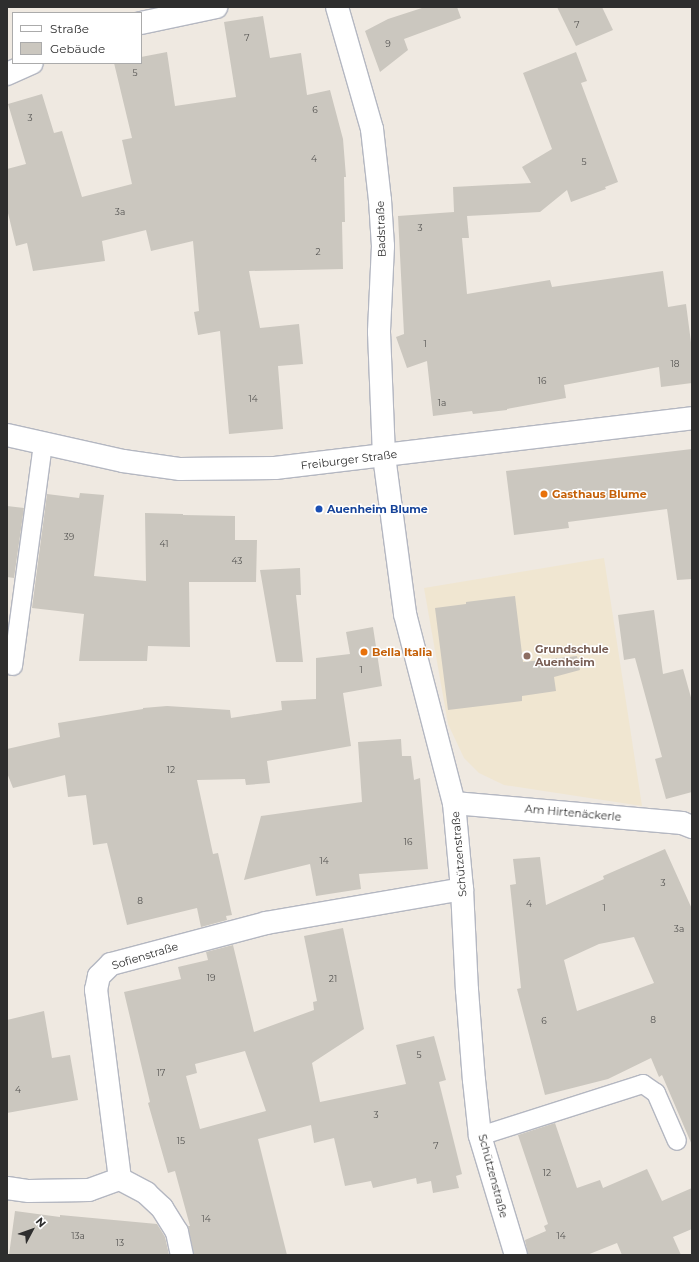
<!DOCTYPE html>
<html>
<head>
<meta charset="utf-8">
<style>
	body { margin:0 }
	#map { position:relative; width:699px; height:1262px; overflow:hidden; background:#efe9e1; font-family:Montserrat,sans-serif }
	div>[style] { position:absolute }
	.education>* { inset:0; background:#f0e6d1 }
	.building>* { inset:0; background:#cbc7bf }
	.roads { filter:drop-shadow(1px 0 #b4b7c1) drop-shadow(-1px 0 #b4b7c1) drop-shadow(0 1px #b4b7c1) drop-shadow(0 -1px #b4b7c1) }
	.service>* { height:18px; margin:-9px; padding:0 9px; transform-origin:9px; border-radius:9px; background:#fff }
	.minor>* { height:22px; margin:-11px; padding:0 11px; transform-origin:11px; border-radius:11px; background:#fff }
	.tertiary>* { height:22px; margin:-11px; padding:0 11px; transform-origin:11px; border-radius:11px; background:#fff }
	.dots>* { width:11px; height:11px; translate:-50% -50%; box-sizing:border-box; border:2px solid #fff; border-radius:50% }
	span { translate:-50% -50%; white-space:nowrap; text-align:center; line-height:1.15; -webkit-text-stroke:3px #fff; paint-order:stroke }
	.number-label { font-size:9px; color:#555452 }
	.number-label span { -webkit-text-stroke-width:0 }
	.street-label { font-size:11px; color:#2e2e2e }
	.food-label { font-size:11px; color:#c56008; font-weight:700 }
	.left { translate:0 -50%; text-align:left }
	.transit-label { font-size:11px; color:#164399; font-weight:700 }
	.education-label { font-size:11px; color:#785e54; font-weight:700 }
	.frame { position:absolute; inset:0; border:8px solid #2e2e2e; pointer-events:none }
	.legend { position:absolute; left:12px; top:12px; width:130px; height:52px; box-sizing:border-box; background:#fff; border:1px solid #ababab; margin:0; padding:5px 7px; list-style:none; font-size:12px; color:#2e2e2e }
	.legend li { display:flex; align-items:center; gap:8px; height:20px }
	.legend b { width:20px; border:1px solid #ababab }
	.north { position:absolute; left:12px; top:1210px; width:40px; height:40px; -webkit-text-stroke:3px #fff; paint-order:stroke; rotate:49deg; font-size:11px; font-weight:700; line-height:16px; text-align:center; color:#2e2e2e }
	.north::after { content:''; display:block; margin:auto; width:14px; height:18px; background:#2e2e2e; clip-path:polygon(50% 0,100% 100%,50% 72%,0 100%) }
</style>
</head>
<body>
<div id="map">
	<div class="education">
		<i style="clip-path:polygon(604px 558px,642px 806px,504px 785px,479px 773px,464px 758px,448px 724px,424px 588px)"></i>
	</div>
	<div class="building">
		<i style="clip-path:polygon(425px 7px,457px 7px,461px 18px,404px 39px,408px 50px,380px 72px,365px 31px,388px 19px)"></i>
		<i style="clip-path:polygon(557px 7px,602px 7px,613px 30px,576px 46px)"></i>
		<i style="clip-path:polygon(263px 16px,270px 58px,301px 53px,307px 95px,330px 90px,343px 139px,346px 177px,344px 177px,345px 222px,342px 222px,343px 269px,249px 271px,260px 328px,299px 324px,303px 364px,278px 366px,283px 429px,229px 434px,220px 331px,198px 335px,194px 312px,199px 311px,193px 241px,151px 251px,146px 230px,102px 241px,105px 261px,33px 271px,27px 243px,16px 246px,7px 209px,7px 169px,26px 164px,8px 104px,42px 94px,54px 133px,62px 131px,82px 197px,132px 184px,122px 140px,132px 138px,114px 63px,141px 63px,141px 57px,167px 52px,175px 106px,236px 97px,224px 22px)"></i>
		<i style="clip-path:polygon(576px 52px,587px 81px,581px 83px,618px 182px,605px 187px,606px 189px,571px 202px,567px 190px,540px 212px,467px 216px,469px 238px,462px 238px,467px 294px,550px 280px,552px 287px,663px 271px,668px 307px,686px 304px,692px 350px,692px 383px,661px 387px,659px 367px,564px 385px,566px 398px,507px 409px,507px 410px,473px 414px,472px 411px,433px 416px,427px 361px,407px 368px,396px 337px,404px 334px,398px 216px,454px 212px,453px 187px,531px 183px,522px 167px,552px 149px,523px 73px)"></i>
		<i style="clip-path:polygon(692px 449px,692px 579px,677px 580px,667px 509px,568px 522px,569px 528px,514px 535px,506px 471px)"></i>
		<i style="clip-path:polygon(80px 493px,104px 495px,94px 576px,146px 581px,145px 513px,183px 514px,183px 515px,235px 516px,235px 540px,257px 540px,256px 582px,189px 582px,190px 647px,148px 646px,147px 661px,79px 661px,84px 614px,32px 608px,47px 494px,79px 498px)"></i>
		<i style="clip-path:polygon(7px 506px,24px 508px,14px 578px,7px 577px)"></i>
		<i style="clip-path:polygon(300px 568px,301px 595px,296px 595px,303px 662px,276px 662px,260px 570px)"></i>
		<i style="clip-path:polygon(515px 596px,523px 662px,577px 656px,580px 670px,554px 677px,556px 691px,522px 696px,522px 701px,448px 710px,435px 608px,466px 604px,466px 602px)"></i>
		<i style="clip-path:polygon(654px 610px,663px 674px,683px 669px,692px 701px,692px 792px,666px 799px,655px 759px,662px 757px,635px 658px,624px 660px,618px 615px)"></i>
		<i style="clip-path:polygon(373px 627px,382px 686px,343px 693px,351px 746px,267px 761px,270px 783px,246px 785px,245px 779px,197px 780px,213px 854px,218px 853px,232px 915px,226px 916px,227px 920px,201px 927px,197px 908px,127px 925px,107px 843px,93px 845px,86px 795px,68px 797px,65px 775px,13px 788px,7px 773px,7px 749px,60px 737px,58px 723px,143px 709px,143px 708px,167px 706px,230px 710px,231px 718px,282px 710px,281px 701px,316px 699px,316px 658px,350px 654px,346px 632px)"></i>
		<i style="clip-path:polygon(401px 739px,402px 756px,411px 756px,414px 780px,420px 778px,428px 869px,359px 874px,361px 889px,316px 896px,310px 864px,244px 880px,261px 816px,362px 802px,358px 742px)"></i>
		<i style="clip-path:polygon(evenodd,665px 849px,692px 909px,692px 1145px,662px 1075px,659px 1077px,651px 1058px,608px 1079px,545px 1095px,517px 989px,521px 988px,510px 885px,516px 884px,513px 859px,540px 857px,546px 905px,604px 879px,603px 876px,665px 849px,634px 937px,654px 983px,577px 1011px,564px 960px,599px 944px,634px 937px)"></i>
		<i style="clip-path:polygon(evenodd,343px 928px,364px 1029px,312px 1063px,320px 1102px,406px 1084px,396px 1045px,434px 1036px,446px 1080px,439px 1082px,462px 1174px,456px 1176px,459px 1188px,433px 1193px,431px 1181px,417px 1184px,416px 1178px,373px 1188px,371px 1181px,345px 1186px,334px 1138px,314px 1143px,311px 1125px,258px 1139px,287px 1255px,194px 1255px,188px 1226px,190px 1226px,175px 1171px,168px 1173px,148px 1103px,150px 1102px,124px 992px,181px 979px,178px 967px,208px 960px,206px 952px,233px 945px,254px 1032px,314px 1010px,313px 1002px,317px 1001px,304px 936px,343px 928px,245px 1051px,266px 1111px,200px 1129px,186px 1076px,197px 1073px,195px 1064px,245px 1051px)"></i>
		<i style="clip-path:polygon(44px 1011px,52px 1058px,70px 1055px,78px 1100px,7px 1113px,7px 1020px)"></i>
		<i style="clip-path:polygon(555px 1123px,577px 1188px,600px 1180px,603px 1188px,647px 1169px,662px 1201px,692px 1188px,692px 1229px,673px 1237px,681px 1255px,622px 1255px,617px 1243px,587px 1255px,528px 1255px,525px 1240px,546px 1231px,544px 1226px,548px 1224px,518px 1135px)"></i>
		<i style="clip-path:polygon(15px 1211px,60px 1217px,60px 1215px,157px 1224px,165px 1237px,169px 1255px,9px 1255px)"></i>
	</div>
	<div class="roads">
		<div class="service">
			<i style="left:13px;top:666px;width:225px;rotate:-82.3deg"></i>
			<i style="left:480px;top:1136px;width:171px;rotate:-17.7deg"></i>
			<i style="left:643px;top:1084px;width:16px;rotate:35deg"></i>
			<i style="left:656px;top:1093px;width:52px;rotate:66.4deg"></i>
		</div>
		<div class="minor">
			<i style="left:337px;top:7px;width:127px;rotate:74deg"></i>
			<i style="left:372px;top:129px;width:71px;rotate:83.6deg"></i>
			<i style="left:380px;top:200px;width:46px;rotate:86.3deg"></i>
			<i style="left:383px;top:246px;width:86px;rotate:92.7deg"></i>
			<i style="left:379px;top:332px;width:124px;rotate:87.7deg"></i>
			<i style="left:384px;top:456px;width:159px;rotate:82.4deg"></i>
			<i style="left:405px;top:614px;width:195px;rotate:75.5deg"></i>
			<i style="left:454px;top:803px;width:86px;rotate:84.7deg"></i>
			<i style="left:462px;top:889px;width:101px;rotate:87.2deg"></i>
			<i style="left:467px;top:990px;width:90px;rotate:85.6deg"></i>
			<i style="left:474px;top:1080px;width:56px;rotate:83.9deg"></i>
			<i style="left:480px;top:1136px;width:124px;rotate:73.2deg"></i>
			<i style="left:141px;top:23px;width:77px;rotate:-12deg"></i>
			<i style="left:7px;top:74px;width:27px;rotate:-24deg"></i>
			<i style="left:454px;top:803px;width:229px;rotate:5deg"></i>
			<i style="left:682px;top:823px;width:11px;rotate:22deg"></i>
			<i style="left:120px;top:1179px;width:30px;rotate:28deg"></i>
			<i style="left:146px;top:1193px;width:22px;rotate:43deg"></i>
			<i style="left:162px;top:1208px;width:28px;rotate:58deg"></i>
			<i style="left:177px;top:1232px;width:24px;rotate:78deg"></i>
			<i style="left:7px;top:1188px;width:22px;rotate:8deg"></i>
			<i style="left:29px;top:1191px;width:60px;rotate:-1deg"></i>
			<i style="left:89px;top:1190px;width:33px;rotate:-20deg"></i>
			<i style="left:120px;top:1179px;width:191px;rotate:-97.2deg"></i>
			<i style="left:96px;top:990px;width:14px;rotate:-78deg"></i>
			<i style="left:99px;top:976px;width:17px;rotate:-45deg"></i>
			<i style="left:111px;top:964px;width:160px;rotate:-14.8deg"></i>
			<i style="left:266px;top:923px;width:199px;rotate:-9.8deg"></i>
		</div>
		<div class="tertiary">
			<i style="left:7px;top:435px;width:119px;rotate:12.6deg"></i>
			<i style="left:123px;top:461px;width:58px;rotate:8deg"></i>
			<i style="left:180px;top:469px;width:95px;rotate:-0.6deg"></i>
			<i style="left:275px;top:468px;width:420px;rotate:-6.8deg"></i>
		</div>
	</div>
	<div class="dots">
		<i style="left:544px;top:494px;background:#e8710a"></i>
		<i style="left:319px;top:509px;background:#1a4fb4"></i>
		<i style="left:364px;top:652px;background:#e8710a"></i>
		<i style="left:527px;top:656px;background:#8d6e63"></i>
	</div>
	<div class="number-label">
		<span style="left:577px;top:25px">7</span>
		<span style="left:247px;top:38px">7</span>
		<span style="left:388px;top:44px">9</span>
		<span style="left:135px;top:73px">5</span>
		<span style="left:315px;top:110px">6</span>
		<span style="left:30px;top:118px">3</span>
		<span style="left:314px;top:159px">4</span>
		<span style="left:584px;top:162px">5</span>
		<span style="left:120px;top:212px">3a</span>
		<span style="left:420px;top:228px">3</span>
		<span style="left:318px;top:252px">2</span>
		<span style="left:425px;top:344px">1</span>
		<span style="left:675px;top:364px">18</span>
		<span style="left:542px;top:381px">16</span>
		<span style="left:253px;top:399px">14</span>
		<span style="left:442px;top:403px">1a</span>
		<span style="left:69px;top:537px">39</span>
		<span style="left:164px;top:544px">41</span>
		<span style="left:237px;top:561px">43</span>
		<span style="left:361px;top:670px">1</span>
		<span style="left:171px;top:770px">12</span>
		<span style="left:408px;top:842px">16</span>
		<span style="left:324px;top:861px">14</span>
		<span style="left:663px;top:883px">3</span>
		<span style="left:140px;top:901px">8</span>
		<span style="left:529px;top:904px">4</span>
		<span style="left:604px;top:908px">1</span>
		<span style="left:679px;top:929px">3a</span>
		<span style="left:211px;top:978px">19</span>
		<span style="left:333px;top:979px">21</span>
		<span style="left:653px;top:1020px">8</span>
		<span style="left:544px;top:1021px">6</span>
		<span style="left:419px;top:1055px">5</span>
		<span style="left:161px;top:1073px">17</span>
		<span style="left:18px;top:1090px">4</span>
		<span style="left:376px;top:1115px">3</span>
		<span style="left:181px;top:1141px">15</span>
		<span style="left:436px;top:1146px">7</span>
		<span style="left:547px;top:1173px">12</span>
		<span style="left:206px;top:1219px">14</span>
		<span style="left:78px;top:1236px">13a</span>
		<span style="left:561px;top:1236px">14</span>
		<span style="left:120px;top:1243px">13</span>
	</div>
	<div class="street-label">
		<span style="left:381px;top:229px;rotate:-92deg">Badstraße</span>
		<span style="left:349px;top:460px;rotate:-7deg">Freiburger Straße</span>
		<span style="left:573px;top:813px;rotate:5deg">Am Hirtenäckerle</span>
		<span style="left:459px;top:854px;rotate:-95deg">Schützenstraße</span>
		<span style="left:145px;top:956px;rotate:-17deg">Sofienstraße</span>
		<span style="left:493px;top:1176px;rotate:75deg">Schützenstraße</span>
	</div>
	<div class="food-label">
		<span class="left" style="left:552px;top:494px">Gasthaus Blume</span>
		<span class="left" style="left:372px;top:652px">Bella Italia</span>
	</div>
	<div class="transit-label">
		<span class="left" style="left:327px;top:509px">Auenheim Blume</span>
	</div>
	<div class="education-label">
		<span class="left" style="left:535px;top:656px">Grundschule<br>Auenheim</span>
	</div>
	<div class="frame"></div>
	<ul class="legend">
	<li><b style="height:5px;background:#fff"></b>Straße</li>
	<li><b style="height:11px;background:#cbc7bf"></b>Gebäude</li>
	</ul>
	<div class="north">N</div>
</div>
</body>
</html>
